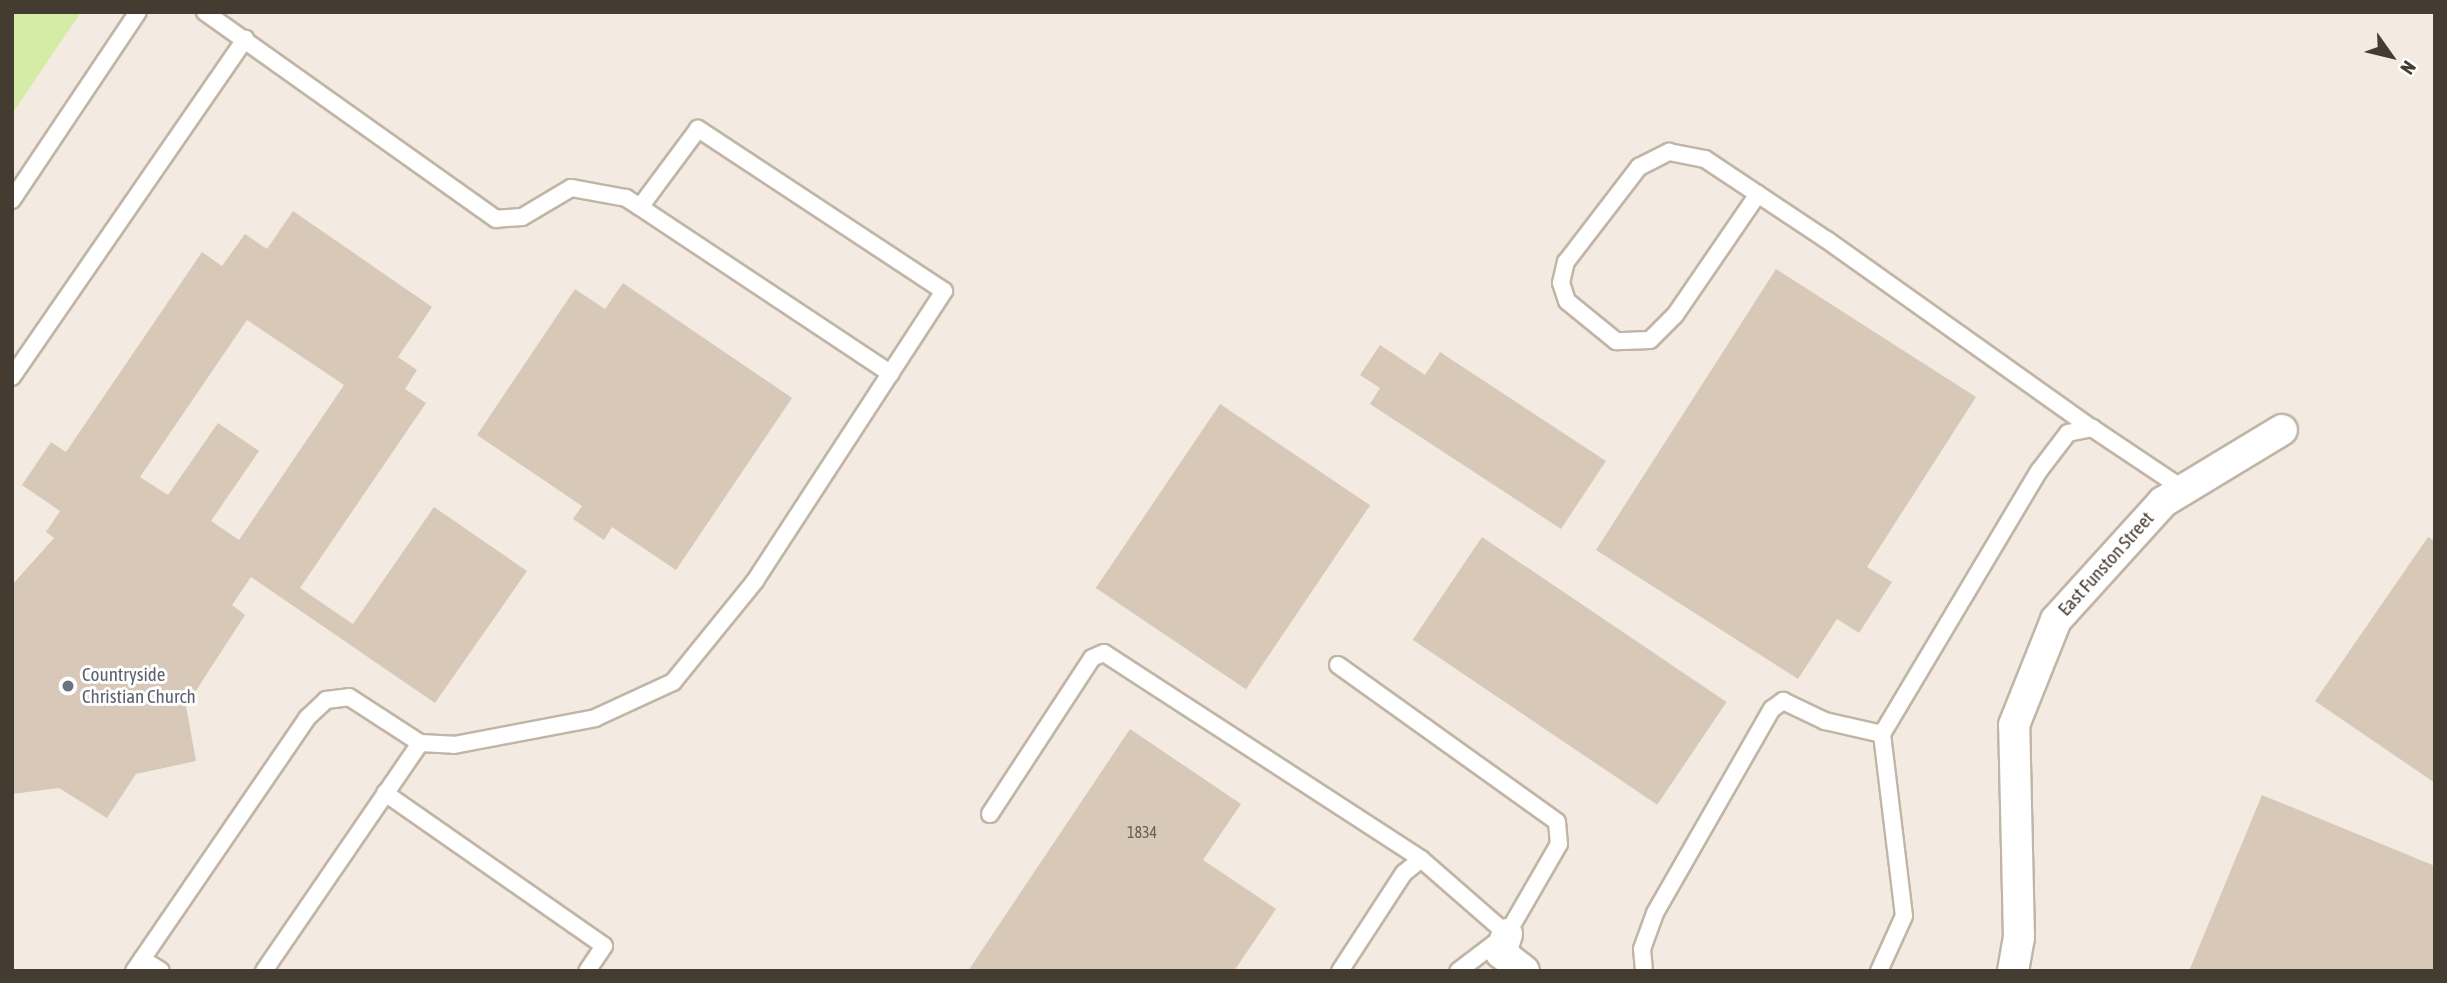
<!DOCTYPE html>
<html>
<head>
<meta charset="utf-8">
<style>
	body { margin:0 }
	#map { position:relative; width:2447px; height:983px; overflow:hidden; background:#f3ebe1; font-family:"Asap Condensed",sans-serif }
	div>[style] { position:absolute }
	.green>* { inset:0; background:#d4eca5 }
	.building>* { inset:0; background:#d8c8b8; transform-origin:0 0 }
	.roads { filter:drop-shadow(2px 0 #c1b5a6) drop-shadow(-2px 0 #c1b5a6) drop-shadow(0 2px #c1b5a6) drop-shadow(0 -2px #c1b5a6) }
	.lane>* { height:16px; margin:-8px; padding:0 8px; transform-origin:8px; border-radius:8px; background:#fff }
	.street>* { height:30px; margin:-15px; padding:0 15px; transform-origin:15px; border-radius:15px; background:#fff }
	.dots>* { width:19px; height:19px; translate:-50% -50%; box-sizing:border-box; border:4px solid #fff; border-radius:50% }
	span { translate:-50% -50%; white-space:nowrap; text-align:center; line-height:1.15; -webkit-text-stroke:6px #fff; paint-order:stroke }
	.number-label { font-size:16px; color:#695e53 }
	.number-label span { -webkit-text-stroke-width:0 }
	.street-label { font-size:19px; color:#443b31 }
	.worship-label { font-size:19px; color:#5b616d }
	.left { translate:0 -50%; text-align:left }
	.frame { position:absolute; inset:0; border:14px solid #443b31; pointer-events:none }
	.north { position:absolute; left:2356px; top:21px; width:70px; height:70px; -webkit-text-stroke:5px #fff; paint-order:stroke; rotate:124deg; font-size:19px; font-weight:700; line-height:28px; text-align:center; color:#443b31 }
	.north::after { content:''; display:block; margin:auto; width:24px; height:32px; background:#443b31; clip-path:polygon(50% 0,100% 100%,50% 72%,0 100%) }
</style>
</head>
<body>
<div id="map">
	<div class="green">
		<i style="clip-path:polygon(12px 12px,81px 12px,12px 114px)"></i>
	</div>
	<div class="building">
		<i style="clip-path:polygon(evenodd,293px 211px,432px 307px,398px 357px,417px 370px,405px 389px,426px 403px,300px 588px,353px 624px,434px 507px,527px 571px,435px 703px,251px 577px,232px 605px,245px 615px,186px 706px,196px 761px,136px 774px,107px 818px,59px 788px,12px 794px,12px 585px,54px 538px,46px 532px,60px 511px,22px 485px,51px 442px,66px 452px,202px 252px,222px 266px,245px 234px,267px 249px,293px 211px,247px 320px,344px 385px,239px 540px,211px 521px,259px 451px,218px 423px,168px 495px,140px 477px,247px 320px)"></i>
		<i style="clip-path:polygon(1776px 269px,1976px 397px,1867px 567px,1892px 582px,1859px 633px,1837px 619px,1798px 679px,1596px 550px)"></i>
		<i style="clip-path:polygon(623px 283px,792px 398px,676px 570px,612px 527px,604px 540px,573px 519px,582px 506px,477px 435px,575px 289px,605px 309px)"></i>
		<i style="clip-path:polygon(1380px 345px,1425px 375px,1440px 352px,1606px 461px,1561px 529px,1370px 404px,1380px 388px,1360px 375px)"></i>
		<i style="left:1220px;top:404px;width:181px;height:222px;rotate:34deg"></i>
		<i style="left:1482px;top:537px;width:295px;height:124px;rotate:34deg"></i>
		<i style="clip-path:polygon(2428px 537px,2435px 541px,2435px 783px,2315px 701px)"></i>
		<i style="clip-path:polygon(1130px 729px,1241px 804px,1203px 860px,1276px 909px,1234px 971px,968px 971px)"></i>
		<i style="clip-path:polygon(2262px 795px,2435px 866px,2435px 971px,2189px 971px)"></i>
	</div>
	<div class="roads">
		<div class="lane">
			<i style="left:1758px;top:194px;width:147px;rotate:124.4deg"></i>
			<i style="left:1675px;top:315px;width:35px;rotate:135deg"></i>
			<i style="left:1650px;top:340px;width:34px;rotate:178deg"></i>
			<i style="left:1616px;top:341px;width:63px;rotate:-140.8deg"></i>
			<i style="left:1567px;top:301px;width:19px;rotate:-108deg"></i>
			<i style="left:1561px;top:283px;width:22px;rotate:-77deg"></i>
			<i style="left:1566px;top:262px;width:120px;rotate:-52.5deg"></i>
			<i style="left:1639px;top:167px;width:34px;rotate:-27deg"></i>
			<i style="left:1669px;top:152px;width:37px;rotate:11deg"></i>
			<i style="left:1705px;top:159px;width:146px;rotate:33.6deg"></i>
			<i style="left:1827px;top:240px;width:325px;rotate:35.4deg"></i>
			<i style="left:12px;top:200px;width:226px;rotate:-56.2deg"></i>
			<i style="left:640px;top:207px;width:301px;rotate:33.6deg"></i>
			<i style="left:12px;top:377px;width:411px;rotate:-55.4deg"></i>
			<i style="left:1338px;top:665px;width:269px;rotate:35.6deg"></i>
			<i style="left:1557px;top:822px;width:22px;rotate:85deg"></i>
			<i style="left:1559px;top:844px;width:104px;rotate:120deg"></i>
			<i style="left:1507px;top:934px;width:61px;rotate:142.9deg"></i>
			<i style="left:385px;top:793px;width:267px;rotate:34.9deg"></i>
			<i style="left:604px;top:946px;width:30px;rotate:124deg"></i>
			<i style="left:990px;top:814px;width:186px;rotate:-56.8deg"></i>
			<i style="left:1092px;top:658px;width:13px;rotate:-23deg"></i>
			<i style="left:1104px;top:653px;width:378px;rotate:33deg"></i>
			<i style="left:142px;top:959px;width:22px;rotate:32deg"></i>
			<i style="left:134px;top:971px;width:306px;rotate:-55.6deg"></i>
			<i style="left:307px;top:718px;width:26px;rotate:-43deg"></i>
			<i style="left:326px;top:700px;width:23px;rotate:-7deg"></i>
			<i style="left:349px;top:697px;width:85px;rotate:32.9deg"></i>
			<i style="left:420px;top:743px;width:34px;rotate:3deg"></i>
			<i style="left:454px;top:745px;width:144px;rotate:-10.8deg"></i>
			<i style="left:595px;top:718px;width:86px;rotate:-24.8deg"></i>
			<i style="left:673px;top:682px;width:130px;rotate:-50.9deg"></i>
			<i style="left:755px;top:581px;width:346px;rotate:-56.9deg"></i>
			<i style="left:944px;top:291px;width:295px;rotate:-146.6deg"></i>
			<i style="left:698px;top:129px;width:97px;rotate:126.6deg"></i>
			<i style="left:640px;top:207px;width:17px;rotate:-147deg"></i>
			<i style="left:626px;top:198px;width:56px;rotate:-169.7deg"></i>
			<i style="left:571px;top:188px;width:57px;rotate:149.4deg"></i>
			<i style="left:522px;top:217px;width:26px;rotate:176deg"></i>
			<i style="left:496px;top:219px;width:357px;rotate:-144.6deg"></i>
			<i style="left:264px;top:971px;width:276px;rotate:-55.6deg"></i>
			<i style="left:1340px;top:971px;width:117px;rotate:-56.9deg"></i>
			<i style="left:1404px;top:873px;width:22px;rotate:-39deg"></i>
			<i style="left:1421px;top:859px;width:114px;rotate:41.1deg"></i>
			<i style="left:1644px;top:971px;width:22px;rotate:-95deg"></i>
			<i style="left:1642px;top:949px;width:38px;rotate:-70deg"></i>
			<i style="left:1655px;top:913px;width:235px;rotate:-60.2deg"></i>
			<i style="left:1772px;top:709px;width:14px;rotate:-36deg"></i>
			<i style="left:1783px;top:701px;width:47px;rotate:25.5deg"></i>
			<i style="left:1825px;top:721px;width:58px;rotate:12.8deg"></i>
			<i style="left:1879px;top:971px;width:60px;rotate:-65.6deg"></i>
			<i style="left:1904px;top:916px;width:183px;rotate:-96.9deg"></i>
			<i style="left:1882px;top:734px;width:306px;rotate:-59.2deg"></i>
			<i style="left:2039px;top:471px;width:48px;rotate:-52.7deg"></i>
			<i style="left:2068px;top:433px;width:25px;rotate:-12deg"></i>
			<i style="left:2092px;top:428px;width:110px;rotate:33.8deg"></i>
		</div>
		<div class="street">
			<i style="left:1507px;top:934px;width:20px;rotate:108deg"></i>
			<i style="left:1501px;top:953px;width:29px;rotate:38deg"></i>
			<i style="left:2013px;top:971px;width:34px;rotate:-80deg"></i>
			<i style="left:2019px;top:938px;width:213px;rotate:-91.3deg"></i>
			<i style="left:2014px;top:725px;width:113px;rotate:-68.2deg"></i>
			<i style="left:2056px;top:620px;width:159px;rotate:-47.8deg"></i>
			<i style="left:2163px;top:502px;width:139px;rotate:-31.2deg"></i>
		</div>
	</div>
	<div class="dots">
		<i style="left:68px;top:686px;background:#6b7280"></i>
	</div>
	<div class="number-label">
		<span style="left:1142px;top:832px">1834</span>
	</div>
	<div class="street-label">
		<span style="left:2106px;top:564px;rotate:-48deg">East Funston Street</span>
	</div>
	<div class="worship-label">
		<span class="left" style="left:82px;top:686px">Countryside<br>Christian Church</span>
	</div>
	<div class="frame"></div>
	<div class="north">N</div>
</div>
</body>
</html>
